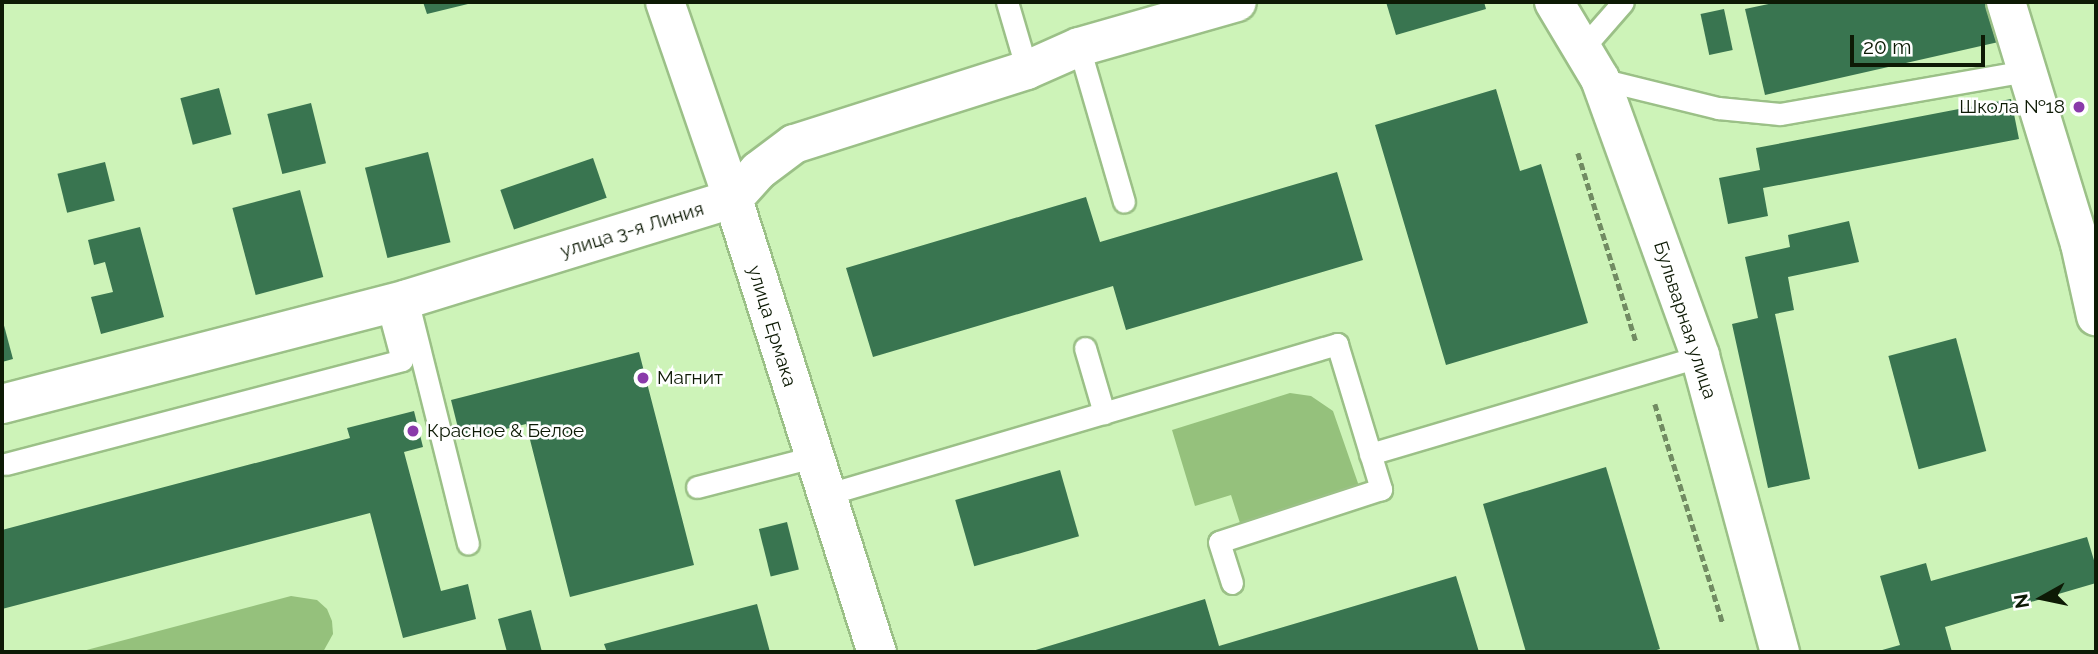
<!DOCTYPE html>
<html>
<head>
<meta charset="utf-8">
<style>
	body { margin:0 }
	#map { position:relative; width:2098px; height:654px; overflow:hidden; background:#cdf3b8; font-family:Raleway,sans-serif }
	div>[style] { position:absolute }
	.green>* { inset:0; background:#95c17c }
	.building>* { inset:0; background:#397550; transform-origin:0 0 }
	.path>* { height:4.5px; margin-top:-2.25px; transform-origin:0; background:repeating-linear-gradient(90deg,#718b62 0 7px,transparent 0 10.5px) }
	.roads { filter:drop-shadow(2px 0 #9bc087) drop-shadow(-2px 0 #9bc087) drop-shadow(0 2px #9bc087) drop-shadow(0 -2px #9bc087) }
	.service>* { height:21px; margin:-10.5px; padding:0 10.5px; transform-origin:10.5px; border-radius:10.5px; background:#fff }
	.minor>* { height:38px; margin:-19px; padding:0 19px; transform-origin:19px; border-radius:19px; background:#fff }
	.dots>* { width:19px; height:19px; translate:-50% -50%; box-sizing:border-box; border:4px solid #fff; border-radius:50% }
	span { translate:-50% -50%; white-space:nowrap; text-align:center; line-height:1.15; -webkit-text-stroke:5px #fff; paint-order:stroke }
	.poi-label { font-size:19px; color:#0d1a05 }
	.right { translate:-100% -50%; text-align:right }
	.left { translate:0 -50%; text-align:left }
	.street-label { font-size:19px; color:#0d1a05 }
	.frame { position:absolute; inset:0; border:4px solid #0d1a05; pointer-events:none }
	.north { position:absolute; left:2007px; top:563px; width:70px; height:70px; -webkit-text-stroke:5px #fff; paint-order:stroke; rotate:261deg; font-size:19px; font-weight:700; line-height:28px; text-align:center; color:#0d1a05 }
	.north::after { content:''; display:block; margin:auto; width:24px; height:32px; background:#0d1a05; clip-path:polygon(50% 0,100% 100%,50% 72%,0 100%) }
	.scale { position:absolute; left:1850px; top:35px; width:135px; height:32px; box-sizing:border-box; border:4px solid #0d1a05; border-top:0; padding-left:9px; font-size:21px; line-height:24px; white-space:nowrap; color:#0d1a05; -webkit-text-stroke:5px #fff; paint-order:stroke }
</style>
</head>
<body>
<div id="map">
	<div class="green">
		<i style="clip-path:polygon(1290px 393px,1311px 396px,1333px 411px,1359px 486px,1240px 523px,1231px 495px,1195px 506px,1172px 430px)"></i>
		<i style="clip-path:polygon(291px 596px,317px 600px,327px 609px,332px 621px,333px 634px,323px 652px,79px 652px)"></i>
	</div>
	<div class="building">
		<i style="clip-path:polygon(423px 2px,472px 2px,472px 3px,427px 14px)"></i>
		<i style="clip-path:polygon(1386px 2px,1484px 2px,1486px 9px,1396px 35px)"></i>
		<i style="clip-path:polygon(1778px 2px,1994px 2px,2003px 41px,1765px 95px,1745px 9px)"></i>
		<i style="left:1724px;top:9px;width:42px;height:24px;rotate:78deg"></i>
		<i style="left:219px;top:88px;width:48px;height:40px;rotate:75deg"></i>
		<i style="clip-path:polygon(1496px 89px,1520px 171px,1541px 164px,1588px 323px,1446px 365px,1375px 125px)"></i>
		<i style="clip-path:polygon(2011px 99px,2019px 139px,1763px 188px,1768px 216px,1728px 224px,1719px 178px,1760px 170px,1756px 148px)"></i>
		<i style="left:311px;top:103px;width:62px;height:45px;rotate:76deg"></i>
		<i style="left:428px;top:152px;width:93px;height:65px;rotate:76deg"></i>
		<i style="left:593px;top:158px;width:42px;height:98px;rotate:71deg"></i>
		<i style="left:105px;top:162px;width:40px;height:49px;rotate:76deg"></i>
		<i style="clip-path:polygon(1337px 172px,1363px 260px,1126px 330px,1113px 286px,873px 357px,846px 268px,1086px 197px,1100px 242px)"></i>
		<i style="left:300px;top:190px;width:90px;height:70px;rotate:75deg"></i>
		<i style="clip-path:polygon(1849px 221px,1859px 262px,1788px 277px,1794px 310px,1775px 314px,1810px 479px,1768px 488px,1732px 324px,1758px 318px,1745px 257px,1790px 247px,1788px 235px)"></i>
		<i style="clip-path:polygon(140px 227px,164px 317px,101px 334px,91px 297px,113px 292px,105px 262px,94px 265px,88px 240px)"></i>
		<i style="clip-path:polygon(2px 318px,13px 359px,2px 362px)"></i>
		<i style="left:1956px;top:338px;width:117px;height:70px;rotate:75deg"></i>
		<i style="clip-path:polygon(639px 352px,694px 565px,570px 597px,526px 424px,461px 440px,451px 400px)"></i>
		<i style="clip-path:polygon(414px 411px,423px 447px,404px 452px,441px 591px,468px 584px,476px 619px,403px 638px,370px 513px,2px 609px,2px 530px,350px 438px,347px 428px)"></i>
		<i style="clip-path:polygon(1606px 467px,1660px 649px,1650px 652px,1526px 652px,1483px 504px)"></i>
		<i style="left:1060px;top:470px;width:69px;height:109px;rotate:74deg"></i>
		<i style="left:787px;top:522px;width:49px;height:29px;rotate:76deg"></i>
		<i style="clip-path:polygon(2087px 537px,2096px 567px,2096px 583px,1945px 627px,1952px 652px,1875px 652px,1900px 645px,1880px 576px,1926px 563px,1931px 581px)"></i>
		<i style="clip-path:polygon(1456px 576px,1479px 652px,1029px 652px,1205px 599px,1219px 646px)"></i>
		<i style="clip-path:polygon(757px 604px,770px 652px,607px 652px,604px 644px)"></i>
		<i style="clip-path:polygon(531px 610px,542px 652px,507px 652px,498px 619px)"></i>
	</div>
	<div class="path">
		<i style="left:1578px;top:153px;width:198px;rotate:72.9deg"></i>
		<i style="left:1655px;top:404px;width:230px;rotate:72.8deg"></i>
	</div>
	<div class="roads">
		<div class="service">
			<i style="left:1007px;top:2px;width:71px;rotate:73.6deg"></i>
			<i style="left:1079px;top:47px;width:161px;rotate:73.8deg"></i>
			<i style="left:1582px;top:49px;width:62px;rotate:-48.9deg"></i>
			<i style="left:1600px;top:79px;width:122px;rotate:13.8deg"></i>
			<i style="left:1718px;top:108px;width:62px;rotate:5.5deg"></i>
			<i style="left:1780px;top:114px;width:250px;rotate:-9.9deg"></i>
			<i style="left:407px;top:299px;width:252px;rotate:76deg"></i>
			<i style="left:1085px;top:348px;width:68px;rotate:73.7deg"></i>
			<i style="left:1370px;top:454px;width:344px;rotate:-16.5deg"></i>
			<i style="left:6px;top:464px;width:409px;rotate:-14.7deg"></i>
			<i style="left:402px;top:360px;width:58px;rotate:-105deg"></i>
			<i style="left:697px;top:487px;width:120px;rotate:-14.5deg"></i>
			<i style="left:825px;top:495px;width:534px;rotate:-16.43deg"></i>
			<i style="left:1337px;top:344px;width:152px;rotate:73.1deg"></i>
			<i style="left:1381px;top:489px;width:170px;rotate:161.9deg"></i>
			<i style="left:1219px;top:542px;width:43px;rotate:72.4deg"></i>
		</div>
		<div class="minor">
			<i style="left:665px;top:2px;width:208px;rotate:71deg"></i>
			<i style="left:733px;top:199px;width:475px;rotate:72.4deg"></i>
			<i style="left:1554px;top:2px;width:90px;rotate:59.1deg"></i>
			<i style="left:1600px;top:79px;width:294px;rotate:70.1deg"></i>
			<i style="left:1700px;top:356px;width:307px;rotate:74.9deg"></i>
			<i style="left:2006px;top:2px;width:253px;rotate:73deg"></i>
			<i style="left:2080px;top:244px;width:74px;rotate:77.5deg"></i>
			<i style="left:2px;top:404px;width:418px;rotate:-14.5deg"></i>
			<i style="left:407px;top:299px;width:341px;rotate:-17.1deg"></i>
			<i style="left:733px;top:199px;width:38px;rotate:-48deg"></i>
			<i style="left:758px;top:171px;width:45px;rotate:-36.9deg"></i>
			<i style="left:794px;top:144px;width:244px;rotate:-17.6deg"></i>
			<i style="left:1027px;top:70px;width:57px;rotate:-23.9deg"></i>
			<i style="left:1079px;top:47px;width:164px;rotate:-15.9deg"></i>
		</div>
	</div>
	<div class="dots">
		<i style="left:2079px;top:107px;background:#8a3aaa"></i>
		<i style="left:643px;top:378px;background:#8a3aaa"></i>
		<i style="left:413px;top:431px;background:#8a3aaa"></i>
	</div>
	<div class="poi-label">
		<span class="right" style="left:2065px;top:107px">Школа №18</span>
		<span class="left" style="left:657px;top:378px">Магнит</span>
		<span class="left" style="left:427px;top:431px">Красное &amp; Белое</span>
	</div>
	<div class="street-label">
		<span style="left:632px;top:230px;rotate:-17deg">улица 3-я Линия</span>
		<span style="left:1685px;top:320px;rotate:72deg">Бульварная улица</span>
		<span style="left:772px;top:326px;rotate:73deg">улица Ермака</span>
	</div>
	<div class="frame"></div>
	<div class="north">N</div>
	<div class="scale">20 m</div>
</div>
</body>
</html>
